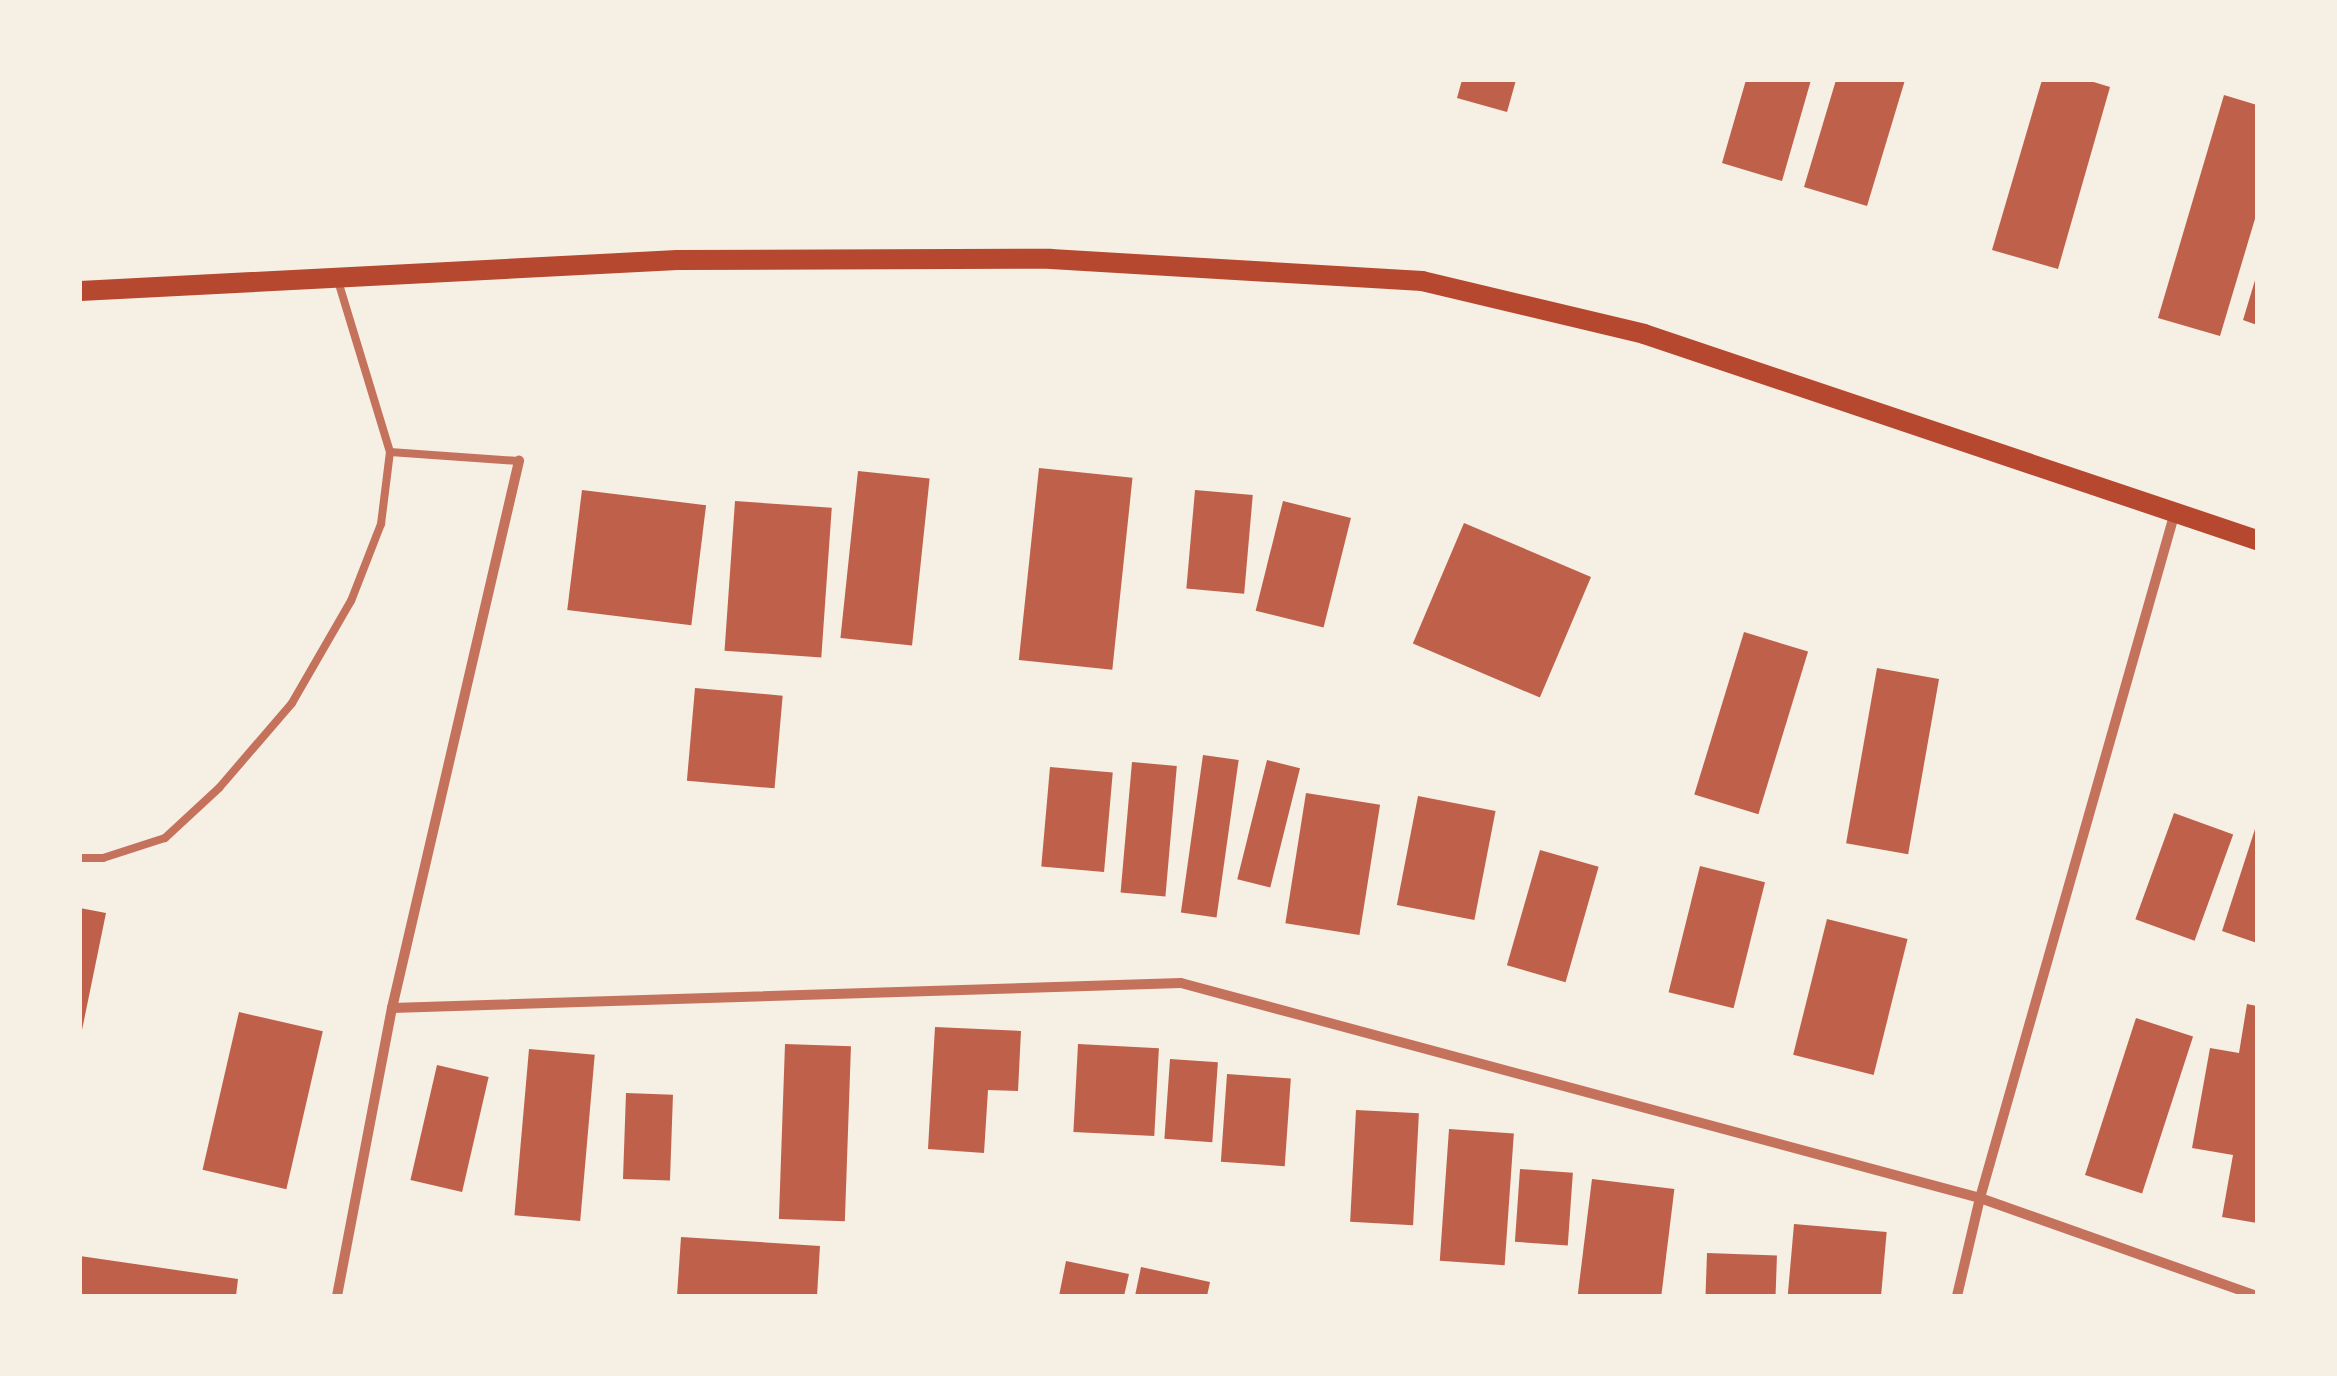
<!DOCTYPE html>
<html>
<head>
<meta charset="utf-8">
<style>
	body { margin:0 }
	#map { position:relative; width:2337px; height:1376px; overflow:hidden; background:#f6efe4; font-family:"Titillium Web",sans-serif }
	div>[style] { position:absolute }
	.building>* { inset:0; background:#bf614a; transform-origin:0 0 }
	.service>* { height:8px; margin:-4px; padding:0 4px; transform-origin:4px; border-radius:4px; background:#c5725c }
	.minor>* { height:10px; margin:-5px; padding:0 5px; transform-origin:5px; border-radius:5px; background:#c5725c }
	.secondary>* { height:20px; margin:-10px; padding:0 10px; transform-origin:10px; border-radius:10px; background:#b5482f }
	span { translate:-50% -50%; white-space:nowrap; text-align:center; line-height:1.15; -webkit-text-stroke:9px #f6efe4; paint-order:stroke }
	.frame { position:absolute; inset:0; border:82px solid #f6efe4; pointer-events:none }
</style>
</head>
<body>
<div id="map">
	<div class="building">
		<i style="clip-path:polygon(1462px 80px,1516px 80px,1507px 112px,1457px 98px)"></i>
		<i style="clip-path:polygon(1746px 80px,1811px 80px,1782px 181px,1722px 163px)"></i>
		<i style="clip-path:polygon(1836px 80px,1905px 80px,1867px 206px,1804px 187px)"></i>
		<i style="clip-path:polygon(2042px 80px,2087px 80px,2110px 87px,2058px 269px,1992px 250px)"></i>
		<i style="clip-path:polygon(2224px 95px,2257px 105px,2257px 212px,2220px 336px,2158px 318px)"></i>
		<i style="clip-path:polygon(2256px 277px,2257px 277px,2257px 325px,2243px 320px)"></i>
		<i style="left:1039px;top:468px;width:94px;height:193px;rotate:6deg"></i>
		<i style="left:858px;top:471px;width:72px;height:168px;rotate:6deg"></i>
		<i style="left:582px;top:490px;width:125px;height:121px;rotate:7deg"></i>
		<i style="left:1195px;top:490px;width:58px;height:99px;rotate:5deg"></i>
		<i style="left:735px;top:501px;width:97px;height:150px;rotate:4deg"></i>
		<i style="left:1283px;top:501px;width:70px;height:113px;rotate:14deg"></i>
		<i style="left:1464px;top:523px;width:138px;height:131px;rotate:23deg"></i>
		<i style="left:1744px;top:632px;width:67px;height:170px;rotate:17deg"></i>
		<i style="left:1877px;top:668px;width:63px;height:178px;rotate:10deg"></i>
		<i style="left:695px;top:688px;width:88px;height:93px;rotate:5deg"></i>
		<i style="left:1203px;top:755px;width:36px;height:159px;rotate:8deg"></i>
		<i style="left:1267px;top:760px;width:34px;height:123px;rotate:14deg"></i>
		<i style="left:1132px;top:762px;width:45px;height:131px;rotate:5deg"></i>
		<i style="left:1050px;top:767px;width:63px;height:100px;rotate:5deg"></i>
		<i style="left:1306px;top:793px;width:75px;height:132px;rotate:9deg"></i>
		<i style="left:1418px;top:796px;width:79px;height:111px;rotate:11deg"></i>
		<i style="left:2174px;top:813px;width:63px;height:113px;rotate:20deg"></i>
		<i style="clip-path:polygon(2256px 826px,2257px 826px,2257px 943px,2222px 931px)"></i>
		<i style="left:1540px;top:850px;width:61px;height:120px;rotate:16deg"></i>
		<i style="left:1700px;top:866px;width:67px;height:130px;rotate:14deg"></i>
		<i style="clip-path:polygon(80px 908px,106px 913px,82px 1030px,80px 1030px)"></i>
		<i style="left:1827px;top:919px;width:83px;height:140px;rotate:14deg"></i>
		<i style="clip-path:polygon(2247px 1004px,2257px 1006px,2257px 1223px,2222px 1217px,2233px 1155px,2192px 1148px,2210px 1048px,2239px 1053px)"></i>
		<i style="left:239px;top:1012px;width:86px;height:162px;rotate:13deg"></i>
		<i style="left:2136px;top:1018px;width:60px;height:165px;rotate:18deg"></i>
		<i style="clip-path:polygon(935px 1027px,1021px 1031px,1018px 1091px,988px 1090px,984px 1153px,928px 1149px)"></i>
		<i style="left:785px;top:1044px;width:66px;height:175px;rotate:2deg"></i>
		<i style="left:1078px;top:1044px;width:81px;height:88px;rotate:3deg"></i>
		<i style="left:529px;top:1049px;width:66px;height:167px;rotate:5deg"></i>
		<i style="left:1170px;top:1059px;width:48px;height:80px;rotate:4deg"></i>
		<i style="left:437px;top:1065px;width:53px;height:118px;rotate:13deg"></i>
		<i style="left:1227px;top:1074px;width:64px;height:88px;rotate:4deg"></i>
		<i style="left:626px;top:1093px;width:47px;height:86px;rotate:2deg"></i>
		<i style="left:1356px;top:1110px;width:63px;height:112px;rotate:3deg"></i>
		<i style="left:1449px;top:1129px;width:65px;height:132px;rotate:4deg"></i>
		<i style="left:1520px;top:1169px;width:53px;height:73px;rotate:4deg"></i>
		<i style="left:1592px;top:1179px;width:83px;height:118px;rotate:7deg"></i>
		<i style="left:1794px;top:1224px;width:93px;height:72px;rotate:5deg"></i>
		<i style="clip-path:polygon(681px 1237px,820px 1246px,817px 1296px,677px 1296px)"></i>
		<i style="left:1707px;top:1253px;width:70px;height:43px;rotate:2deg"></i>
		<i style="clip-path:polygon(80px 1256px,238px 1279px,236px 1296px,80px 1296px)"></i>
		<i style="clip-path:polygon(1066px 1261px,1129px 1274px,1124px 1296px,1059px 1296px)"></i>
		<i style="clip-path:polygon(1141px 1267px,1210px 1282px,1207px 1296px,1135px 1296px)"></i>
	</div>
	<div class="service">
		<i style="left:390px;top:452px;width:129px;rotate:4deg"></i>
		<i style="left:80px;top:858px;width:23px"></i>
		<i style="left:103px;top:858px;width:65px;rotate:-17.9deg"></i>
		<i style="left:165px;top:838px;width:74px;rotate:-42.8deg"></i>
		<i style="left:219px;top:788px;width:112px;rotate:-49.3deg"></i>
		<i style="left:292px;top:703px;width:118px;rotate:-60deg"></i>
		<i style="left:351px;top:601px;width:83px;rotate:-68.7deg"></i>
		<i style="left:381px;top:524px;width:73px;rotate:-82.9deg"></i>
		<i style="left:390px;top:452px;width:182px;rotate:-106.9deg"></i>
	</div>
	<div class="minor">
		<i style="left:392px;top:1008px;width:789px;rotate:-1.81deg"></i>
		<i style="left:1181px;top:983px;width:827px;rotate:15.06deg"></i>
		<i style="left:1980px;top:1198px;width:294px;rotate:19.5deg"></i>
		<i style="left:337px;top:1296px;width:293px;rotate:-79.2deg"></i>
		<i style="left:392px;top:1008px;width:562px;rotate:-76.93deg"></i>
		<i style="left:1957px;top:1296px;width:101px;rotate:-76.8deg"></i>
		<i style="left:1980px;top:1198px;width:713px;rotate:-74.13deg"></i>
	</div>
	<div class="secondary">
		<i style="left:80px;top:291px;width:598px;rotate:-2.97deg"></i>
		<i style="left:677px;top:260px;width:374px;rotate:-0.2deg"></i>
		<i style="left:1051px;top:259px;width:372px;rotate:3.4deg"></i>
		<i style="left:1422px;top:281px;width:228px;rotate:13.4deg"></i>
		<i style="left:1644px;top:334px;width:647px;rotate:18.58deg"></i>
	</div>
	<div class="frame"></div>
</div>
</body>
</html>
